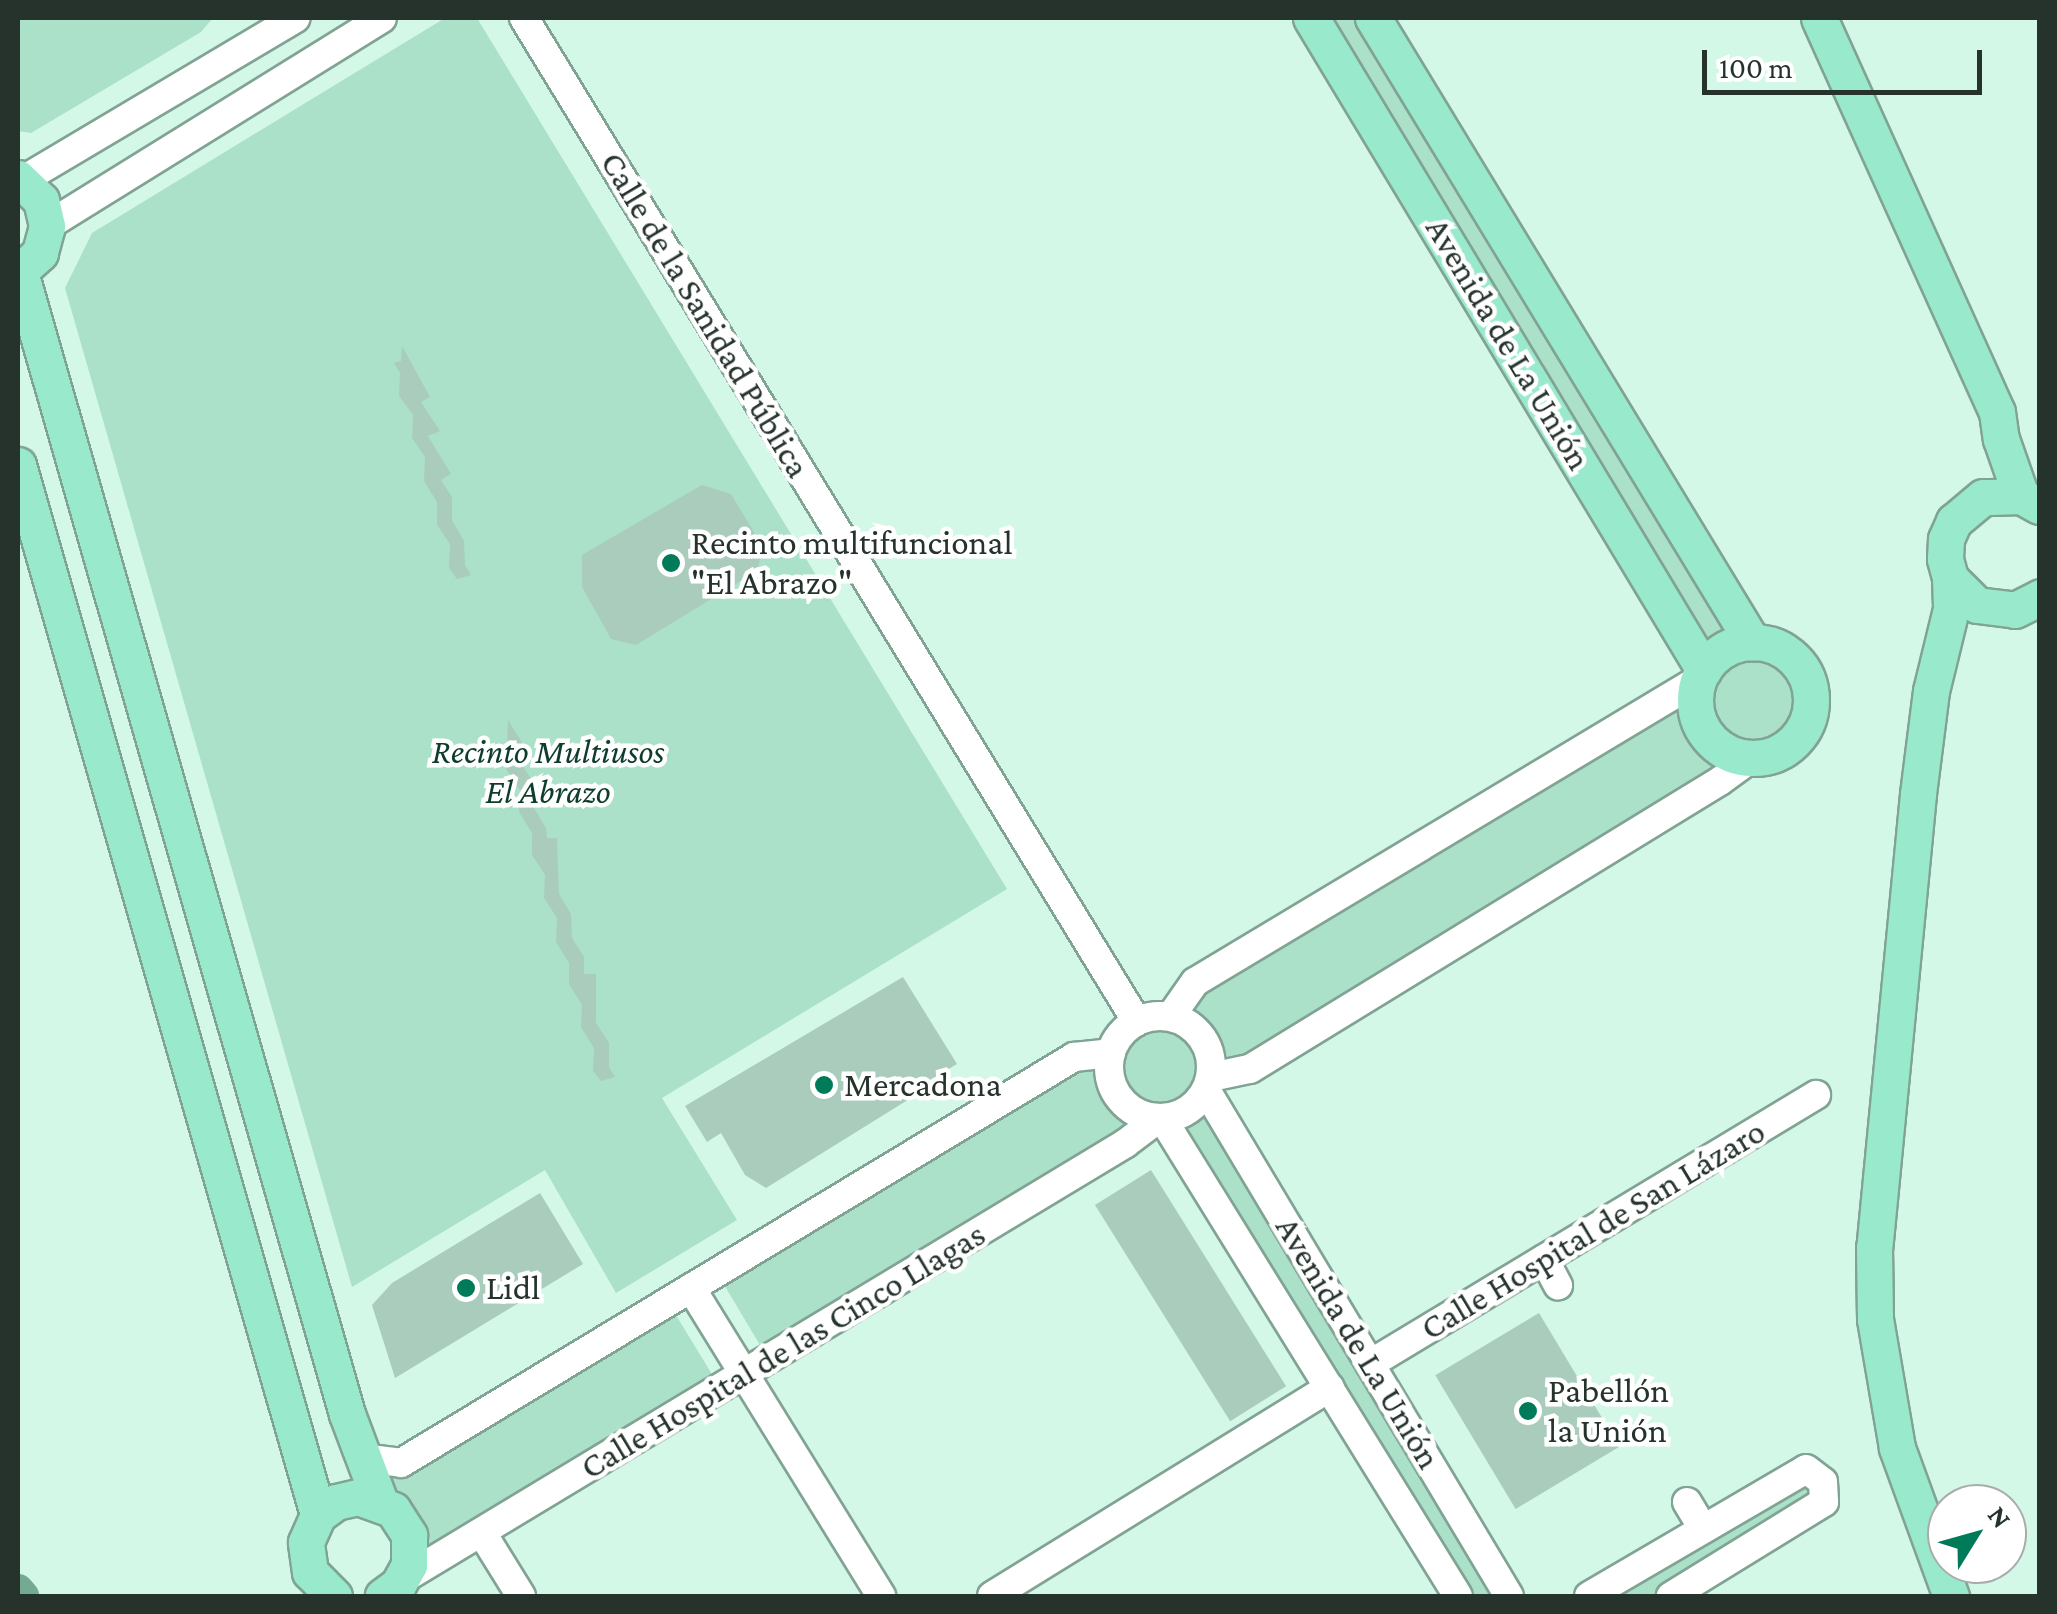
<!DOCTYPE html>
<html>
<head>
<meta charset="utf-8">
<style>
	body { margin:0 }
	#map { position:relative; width:2057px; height:1614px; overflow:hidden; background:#d4f8e7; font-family:"Crimson Pro",serif }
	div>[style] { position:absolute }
	.green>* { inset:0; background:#abe1c9 }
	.river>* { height:32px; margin:-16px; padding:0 16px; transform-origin:16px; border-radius:16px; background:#74aa92 }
	.building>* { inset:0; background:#a9ccbc; transform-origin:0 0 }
	.roads { filter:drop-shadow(2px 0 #81a394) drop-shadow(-2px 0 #81a394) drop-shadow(0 2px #81a394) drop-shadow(0 -2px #81a394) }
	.minor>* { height:28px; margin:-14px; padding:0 14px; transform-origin:14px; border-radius:14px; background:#fff }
	.minor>.ring { margin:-14px; padding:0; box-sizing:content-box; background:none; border:28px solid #fff; border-radius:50% }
	.major>* { height:35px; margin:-17.5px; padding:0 17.5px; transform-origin:17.5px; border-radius:17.5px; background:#99eacd }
	.major>.ring { margin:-17.5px; padding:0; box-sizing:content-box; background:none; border:35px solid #99eacd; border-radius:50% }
	.dots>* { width:28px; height:28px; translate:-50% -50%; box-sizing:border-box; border:5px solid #fff; border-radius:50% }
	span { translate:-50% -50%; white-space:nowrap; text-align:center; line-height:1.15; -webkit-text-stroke:9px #fff; paint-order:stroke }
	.street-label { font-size:35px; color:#25332c }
	.poi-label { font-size:35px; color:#25332c }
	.left { translate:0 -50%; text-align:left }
	.park-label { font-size:35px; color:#0e3d2c; font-style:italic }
	.frame { position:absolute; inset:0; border:20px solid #25332c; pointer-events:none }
	.north { position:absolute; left:1927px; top:1484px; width:100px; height:100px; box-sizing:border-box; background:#fff; border:2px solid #a8adab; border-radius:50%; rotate:53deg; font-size:28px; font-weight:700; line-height:40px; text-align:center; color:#25332c }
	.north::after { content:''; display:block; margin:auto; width:35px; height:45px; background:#007b59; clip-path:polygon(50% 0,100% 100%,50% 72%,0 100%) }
	.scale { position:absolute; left:1702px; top:50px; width:280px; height:45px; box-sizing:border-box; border:5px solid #25332c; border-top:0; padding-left:12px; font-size:30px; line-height:35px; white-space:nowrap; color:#25332c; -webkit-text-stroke:8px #fff; paint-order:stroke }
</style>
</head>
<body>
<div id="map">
	<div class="green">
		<i style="clip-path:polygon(18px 18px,213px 18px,201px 32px,31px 133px,18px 131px)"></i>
		<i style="clip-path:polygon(445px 18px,477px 18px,1007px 889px,662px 1098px,737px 1220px,616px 1293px,545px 1170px,352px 1287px,65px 288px,92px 233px)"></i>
		<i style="clip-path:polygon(1311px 18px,1373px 18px,1759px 642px,1788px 654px,1802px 669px,1810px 688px,1805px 727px,1790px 746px,1770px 757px,1749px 759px,1211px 1077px,1509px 1596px,1458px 1596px,1159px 1118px,769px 1360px,717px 1273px,1074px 1057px,1111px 1053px,1118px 1037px,1142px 1018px,1171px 1016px,1195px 982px,1698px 680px)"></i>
		<i style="clip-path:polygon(668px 1302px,721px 1389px,403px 1579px,390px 1480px,401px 1463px)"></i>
		<i style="clip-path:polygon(1794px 1476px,1826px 1489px,1671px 1596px,1589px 1596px)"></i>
	</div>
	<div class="river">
		<i style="left:18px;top:1590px;width:8px;rotate:50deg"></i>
	</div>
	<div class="building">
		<i style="clip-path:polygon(402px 346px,430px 397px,421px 402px,440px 431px,428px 436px,451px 474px,441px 480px,452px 497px,452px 520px,464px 541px,465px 565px,471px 575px,457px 579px,449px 568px,450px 544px,437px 525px,437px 502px,424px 481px,425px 457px,412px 438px,413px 415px,399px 396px,400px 373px,394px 363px,401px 361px)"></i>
		<i style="clip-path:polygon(702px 485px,731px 494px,763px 547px,757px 571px,636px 645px,611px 639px,582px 587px,582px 555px)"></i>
		<i style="clip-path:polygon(508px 720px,521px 741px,522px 765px,535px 785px,534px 808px,546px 828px,547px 838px,557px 838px,559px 894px,571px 914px,572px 938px,584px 957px,584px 974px,596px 974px,596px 1023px,609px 1043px,609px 1067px,615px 1077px,601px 1081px,593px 1071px,594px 1048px,581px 1027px,582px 1005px,569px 984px,569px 963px,556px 942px,557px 918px,544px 898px,545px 875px,532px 855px,532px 833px,519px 812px,520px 790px,506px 769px)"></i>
		<i style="clip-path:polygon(903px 977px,957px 1064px,928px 1081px,927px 1088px,766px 1188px,745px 1175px,721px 1133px,707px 1142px,685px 1106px)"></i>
		<i style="left:1151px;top:1170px;width:255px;height:66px;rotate:58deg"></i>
		<i style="clip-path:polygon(540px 1193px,583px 1264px,395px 1378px,372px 1305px,392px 1283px)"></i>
		<i style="left:1539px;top:1313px;width:156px;height:121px;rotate:59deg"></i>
	</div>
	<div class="roads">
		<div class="minor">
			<i style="left:524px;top:18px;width:1176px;rotate:58.59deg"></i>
			<i style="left:23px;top:180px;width:317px;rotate:-30.7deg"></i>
			<i style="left:47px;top:226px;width:394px;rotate:-31.8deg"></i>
			<i style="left:1171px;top:1016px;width:42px;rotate:-54.8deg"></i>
			<i style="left:1195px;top:982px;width:587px;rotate:-30.98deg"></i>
			<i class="ring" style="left:1109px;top:1016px;width:74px;height:74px"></i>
			<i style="left:1211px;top:1077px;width:40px;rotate:-12deg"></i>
			<i style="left:1250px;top:1069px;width:551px;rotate:-31.5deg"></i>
			<i style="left:1720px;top:781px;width:37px;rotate:-36deg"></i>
			<i style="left:1206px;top:1090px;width:590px;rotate:59.09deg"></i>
			<i style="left:1162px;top:1118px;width:562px;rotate:58.23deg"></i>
			<i style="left:1544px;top:1259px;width:30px;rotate:62deg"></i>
			<i style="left:691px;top:1288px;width:362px;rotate:58.3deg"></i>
			<i style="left:1370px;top:1364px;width:521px;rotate:-31.1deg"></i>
			<i style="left:363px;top:1458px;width:38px;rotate:7deg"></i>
			<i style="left:401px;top:1463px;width:786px;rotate:-31.1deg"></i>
			<i style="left:1074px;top:1057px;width:37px;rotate:-6deg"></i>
			<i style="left:1687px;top:1502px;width:31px;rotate:59deg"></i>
			<i style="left:482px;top:1533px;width:74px;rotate:58.2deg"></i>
			<i style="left:403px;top:1579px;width:844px;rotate:-31.09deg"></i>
			<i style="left:1126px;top:1143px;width:41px;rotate:-37.1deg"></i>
			<i style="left:992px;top:1596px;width:397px;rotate:-31.7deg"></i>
			<i style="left:1589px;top:1596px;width:251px;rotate:-30.3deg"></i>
			<i style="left:1806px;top:1469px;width:21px;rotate:37deg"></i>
			<i style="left:1823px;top:1482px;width:20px;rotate:87deg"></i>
			<i style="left:1824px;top:1502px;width:180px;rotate:148.4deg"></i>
		</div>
		<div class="major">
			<i style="left:1311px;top:18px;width:761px;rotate:58.92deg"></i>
			<i style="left:1373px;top:18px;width:731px;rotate:58.7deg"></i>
			<i style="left:1819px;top:18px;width:432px;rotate:65.7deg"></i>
			<i style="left:1997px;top:412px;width:27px;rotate:82deg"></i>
			<i style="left:2001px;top:439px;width:60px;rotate:70.7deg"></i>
			<i style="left:18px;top:178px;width:32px;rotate:44deg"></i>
			<i style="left:41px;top:200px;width:27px;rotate:77deg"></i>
			<i style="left:47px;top:226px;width:28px;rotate:105deg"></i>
			<i style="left:40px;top:253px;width:30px;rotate:138deg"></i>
			<i style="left:20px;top:272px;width:1188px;rotate:74.02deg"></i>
			<i style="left:347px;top:1414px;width:94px;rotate:69.4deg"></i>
			<i style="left:18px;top:465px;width:1092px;rotate:74.05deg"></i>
			<i style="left:2039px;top:506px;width:21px;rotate:-151deg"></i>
			<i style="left:2021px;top:496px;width:38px;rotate:178deg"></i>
			<i style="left:1983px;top:497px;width:38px;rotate:140deg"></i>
			<i style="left:1954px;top:521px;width:20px;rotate:114deg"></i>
			<i style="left:1946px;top:539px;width:20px;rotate:93deg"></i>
			<i style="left:1945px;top:559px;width:20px;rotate:75deg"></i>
			<i style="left:1950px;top:578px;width:38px;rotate:45deg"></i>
			<i style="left:1977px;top:605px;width:38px;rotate:7deg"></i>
			<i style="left:2015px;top:610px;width:28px;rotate:-27deg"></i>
			<i style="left:1950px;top:578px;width:31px;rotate:88deg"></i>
			<i style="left:1951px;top:609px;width:84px;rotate:103.7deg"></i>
			<i style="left:1931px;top:691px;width:104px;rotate:97.2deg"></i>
			<i style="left:1918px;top:794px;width:455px;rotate:95.5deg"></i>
			<i style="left:1874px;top:1247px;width:72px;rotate:89.2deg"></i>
			<i style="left:1875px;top:1319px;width:131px;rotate:80.3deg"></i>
			<i style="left:1897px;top:1448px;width:158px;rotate:70deg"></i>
			<i class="ring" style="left:1695px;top:642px;width:81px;height:81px"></i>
			<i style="left:334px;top:1596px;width:34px;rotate:-135deg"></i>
			<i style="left:310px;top:1572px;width:30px;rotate:-98deg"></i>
			<i style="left:306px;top:1542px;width:30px;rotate:-66deg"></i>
			<i style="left:318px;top:1515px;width:22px;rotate:-36deg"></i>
			<i style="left:336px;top:1502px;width:23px;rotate:-13deg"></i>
			<i style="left:358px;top:1497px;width:37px;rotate:20deg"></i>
			<i style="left:393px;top:1510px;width:30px;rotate:57deg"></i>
			<i style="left:409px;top:1535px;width:30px;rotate:90deg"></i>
			<i style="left:409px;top:1565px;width:23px;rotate:119deg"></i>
			<i style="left:398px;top:1585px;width:19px;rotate:144deg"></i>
		</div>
	</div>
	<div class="dots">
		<i style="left:671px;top:563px;background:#007b59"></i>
		<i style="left:824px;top:1085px;background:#007b59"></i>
		<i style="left:466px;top:1288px;background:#007b59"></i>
		<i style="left:1528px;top:1411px;background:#007b59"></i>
	</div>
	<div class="street-label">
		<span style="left:705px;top:315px;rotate:59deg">Calle de la Sanidad Pública</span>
		<span style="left:1508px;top:344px;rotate:59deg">Avenida de La Unión</span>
		<span style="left:1593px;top:1230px;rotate:-31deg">Calle Hospital de San Lázaro</span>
		<span style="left:1358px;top:1343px;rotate:59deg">Avenida de La Unión</span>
		<span style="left:783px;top:1351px;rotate:-31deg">Calle Hospital de las Cinco Llagas</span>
	</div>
	<div class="poi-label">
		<span class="left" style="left:691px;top:563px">Recinto multifuncional<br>"El Abrazo"</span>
		<span class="left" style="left:844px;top:1085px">Mercadona</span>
		<span class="left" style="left:486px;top:1288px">Lidl</span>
		<span class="left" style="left:1548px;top:1411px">Pabellón<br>la Unión</span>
	</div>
	<div class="park-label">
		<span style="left:548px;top:772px">Recinto Multiusos<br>El Abrazo</span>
	</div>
	<div class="frame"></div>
	<div class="north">N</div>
	<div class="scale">100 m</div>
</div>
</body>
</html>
